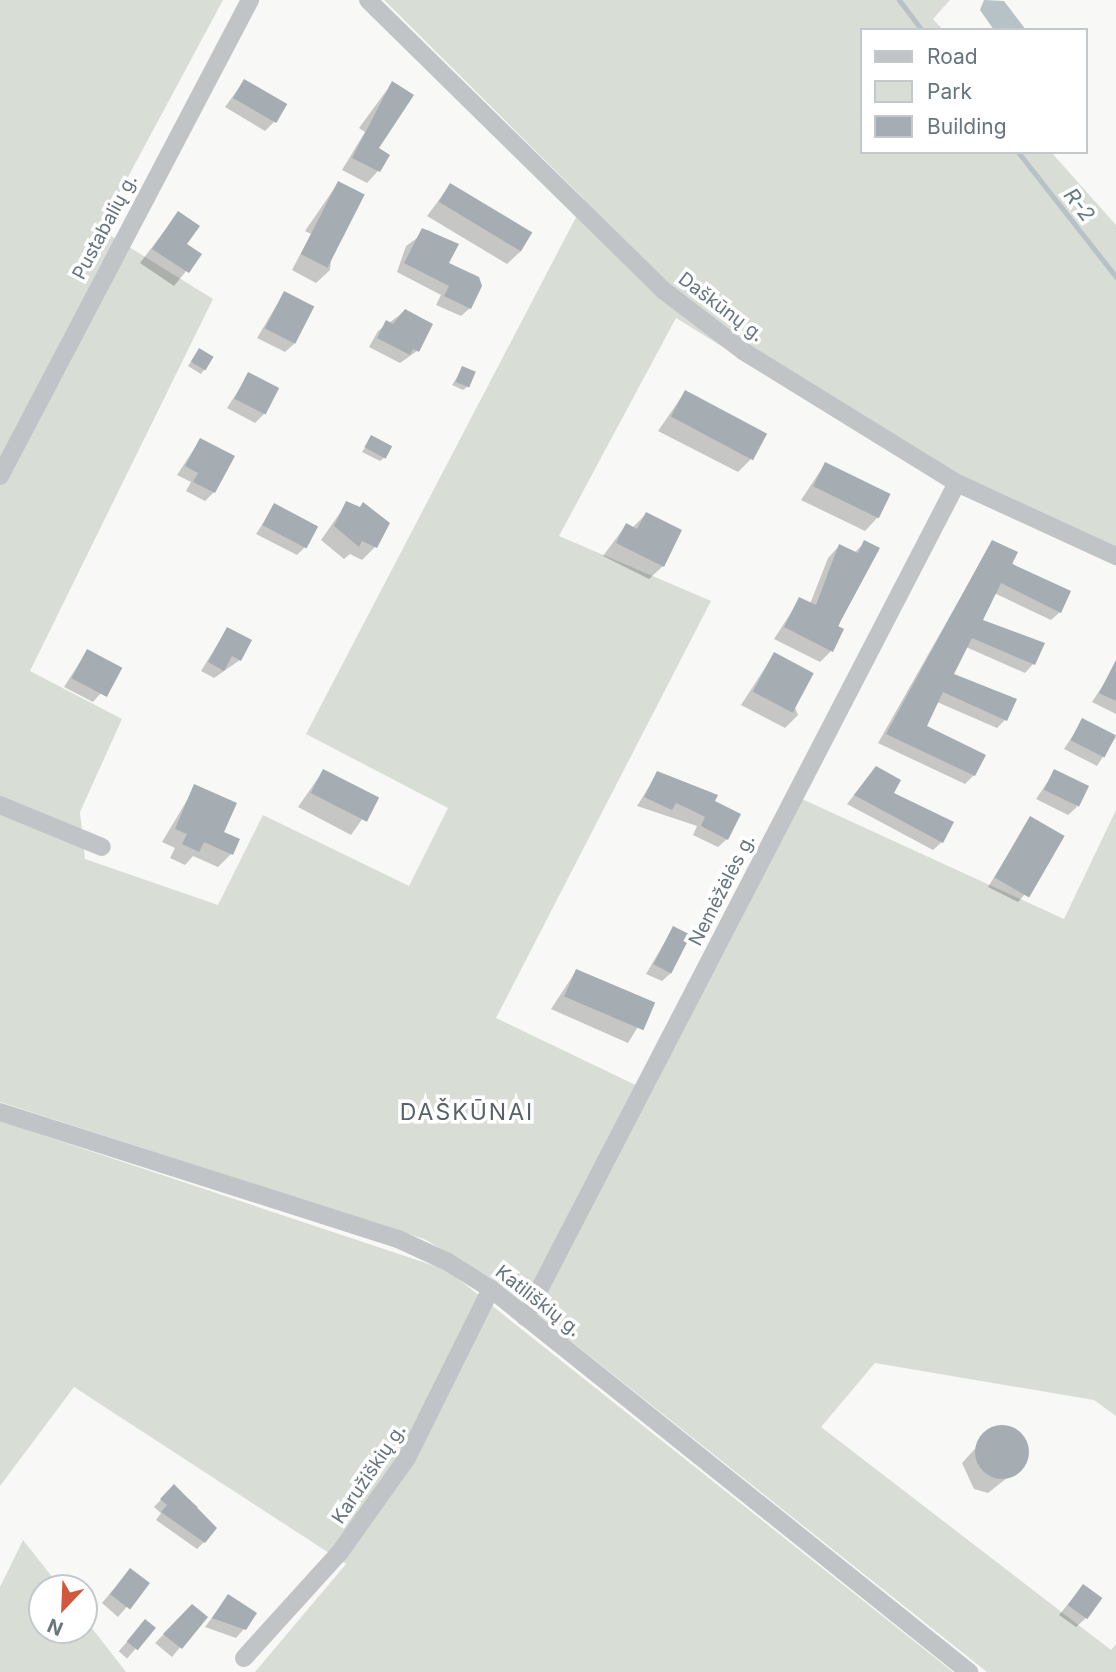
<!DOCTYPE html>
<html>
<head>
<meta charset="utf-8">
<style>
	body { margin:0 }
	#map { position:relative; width:1116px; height:1672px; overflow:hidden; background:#f8f8f6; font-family:Inter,sans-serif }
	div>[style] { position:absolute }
	.green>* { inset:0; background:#d8ddd5 }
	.water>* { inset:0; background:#b7c2c6 }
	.shadow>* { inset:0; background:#0003; transform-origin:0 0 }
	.stream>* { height:5px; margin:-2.5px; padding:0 2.5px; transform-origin:2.5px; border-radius:2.5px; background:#b7c2c6 }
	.building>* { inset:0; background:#a5adb2; transform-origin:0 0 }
	.round { border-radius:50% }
	.minor>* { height:18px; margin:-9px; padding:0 9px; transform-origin:9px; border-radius:9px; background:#c0c4c7 }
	span { translate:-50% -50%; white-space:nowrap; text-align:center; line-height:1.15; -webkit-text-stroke:7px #fff; paint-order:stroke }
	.street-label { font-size:19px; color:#66757e }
	.water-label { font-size:21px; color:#667a7f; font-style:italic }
	.quarter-label { font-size:23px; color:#57626a; letter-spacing:2px }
	.legend { position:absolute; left:860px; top:28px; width:228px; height:126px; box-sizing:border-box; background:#fff; border:2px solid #c2c8cb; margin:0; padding:9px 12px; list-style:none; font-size:21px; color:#66757e }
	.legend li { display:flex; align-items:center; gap:14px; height:35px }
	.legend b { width:35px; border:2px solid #c2c8cb }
	.north { position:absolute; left:28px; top:1574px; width:70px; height:70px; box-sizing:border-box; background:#fff; border:2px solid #c2c8cb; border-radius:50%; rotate:203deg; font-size:19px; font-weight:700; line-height:28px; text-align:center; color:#66757e }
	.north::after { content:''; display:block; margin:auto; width:24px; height:32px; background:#d2573c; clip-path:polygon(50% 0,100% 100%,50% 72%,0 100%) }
</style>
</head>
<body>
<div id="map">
	<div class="green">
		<i style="clip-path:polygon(0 0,223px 0,100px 229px,213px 299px,30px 671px,122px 719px,80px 812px,85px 859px,218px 905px,263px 815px,409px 886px,448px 808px,306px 734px,585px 200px,384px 0,950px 0,933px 19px,943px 30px,862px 30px,862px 152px,1051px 152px,1116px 225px,1116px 565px,960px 494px,676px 318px,559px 536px,711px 601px,496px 1018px,648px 1091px,802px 799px,1064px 919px,1116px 810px,1116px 1416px,1094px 1400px,875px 1363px,821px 1427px,1111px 1650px,1116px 1644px,1116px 1672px,987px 1672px,493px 1279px,424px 1239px,0 1102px)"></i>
		<i style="clip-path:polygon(0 1121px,447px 1270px,953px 1672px,255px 1672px,346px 1564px,74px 1387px,0 1486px)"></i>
		<i style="clip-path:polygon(23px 1540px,61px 1588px,42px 1588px,42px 1630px,84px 1630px,84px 1618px,126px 1672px,0 1672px,0 1587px)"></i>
	</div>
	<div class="water">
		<i style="clip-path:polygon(984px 0,1004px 1px,1026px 30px,994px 30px,980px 10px)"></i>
	</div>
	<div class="shadow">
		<i style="clip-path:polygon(244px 81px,274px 122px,265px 131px,225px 107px)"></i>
		<i style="clip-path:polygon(392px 83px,376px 149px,378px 171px,367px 183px,342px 170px,365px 132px,359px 128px)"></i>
		<i style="clip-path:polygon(338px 183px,330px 270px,316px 283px,292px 270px,311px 234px,305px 231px)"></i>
		<i style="clip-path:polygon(450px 185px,521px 251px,507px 264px,427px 216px)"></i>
		<i style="clip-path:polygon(178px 213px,185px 245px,200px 254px,174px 286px,140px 263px)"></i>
		<i style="clip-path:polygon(428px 230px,456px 245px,447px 264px,470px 308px,461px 316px,436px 305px,441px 295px,397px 272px,406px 246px)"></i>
		<i style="clip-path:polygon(284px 293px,294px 344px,285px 352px,257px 338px)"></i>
		<i style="clip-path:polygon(405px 311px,417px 351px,400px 363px,369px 347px,378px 331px)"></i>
		<i style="clip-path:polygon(199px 350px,204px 370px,201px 374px,188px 366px)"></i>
		<i style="clip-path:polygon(463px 368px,467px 387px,463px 390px,452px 385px)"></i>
		<i style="clip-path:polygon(249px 374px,264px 414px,255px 423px,227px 408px)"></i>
		<i style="clip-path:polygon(685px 392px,751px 459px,738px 472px,658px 431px)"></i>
		<i style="clip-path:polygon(372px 438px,384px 458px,380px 461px,362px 452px)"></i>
		<i style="clip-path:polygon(200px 440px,214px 492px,205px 501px,186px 491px,191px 482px,177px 475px)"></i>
		<i style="clip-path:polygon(825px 464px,878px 517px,865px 531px,801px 500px)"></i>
		<i style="clip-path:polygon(347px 503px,358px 509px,363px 504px,375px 547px,362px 560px,350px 554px,344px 559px,321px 540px)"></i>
		<i style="clip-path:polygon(275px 505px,306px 546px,297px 555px,256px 534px)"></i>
		<i style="clip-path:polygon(646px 514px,663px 566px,649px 579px,603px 556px,626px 525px,632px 528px)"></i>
		<i style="clip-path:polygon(865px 542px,831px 651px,820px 662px,774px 639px,800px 599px,810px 604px,828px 558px,839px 546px,854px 553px)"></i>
		<i style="clip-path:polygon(992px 542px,1060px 612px,1051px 620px,994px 593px,981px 621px,1033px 664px,1025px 673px,966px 647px,952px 675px,1005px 720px,997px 728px,937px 702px,925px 727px,974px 775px,965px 784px,878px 743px)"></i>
		<i style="clip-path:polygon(227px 629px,240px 660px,214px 678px,201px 671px)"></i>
		<i style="clip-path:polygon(87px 651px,101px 693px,93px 702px,64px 687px)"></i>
		<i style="clip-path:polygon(774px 654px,798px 715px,785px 728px,741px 705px)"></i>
		<i style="clip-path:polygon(1111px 673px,1116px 676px,1116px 714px,1092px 702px)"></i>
		<i style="clip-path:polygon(1083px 720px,1116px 737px,1097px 766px,1064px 749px)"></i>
		<i style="clip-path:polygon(323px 771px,377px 798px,351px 835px,298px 807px)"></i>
		<i style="clip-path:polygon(1055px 771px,1077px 807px,1068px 815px,1036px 799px)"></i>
		<i style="clip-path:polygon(657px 774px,713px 802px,727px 839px,718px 847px,693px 835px,697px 826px,637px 806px)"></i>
		<i style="clip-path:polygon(868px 777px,892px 793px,942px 842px,933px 850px,847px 804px)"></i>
		<i style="clip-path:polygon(195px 787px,231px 854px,218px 867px,193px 856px,185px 865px,170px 858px,175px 848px,162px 842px)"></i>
		<i style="clip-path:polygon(1030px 819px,1026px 893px,1018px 902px,988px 887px)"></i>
		<i style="clip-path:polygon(673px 928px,671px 973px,662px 981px,646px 974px)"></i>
		<i style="clip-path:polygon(576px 971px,652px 1004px,628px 1043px,551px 1009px)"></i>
		<i style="clip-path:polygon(995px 1427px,1009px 1427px,1028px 1448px,1026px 1463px,988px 1493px,974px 1489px,962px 1463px)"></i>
		<i style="clip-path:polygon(174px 1486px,198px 1507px,193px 1512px,204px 1542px,197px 1549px,156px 1520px,161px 1513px,154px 1507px)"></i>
		<i style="clip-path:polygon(122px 1579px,147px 1583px,118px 1617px,102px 1603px)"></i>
		<i style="clip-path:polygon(1083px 1586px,1085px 1619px,1076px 1627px,1059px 1615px)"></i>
		<i style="clip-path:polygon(228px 1596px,244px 1629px,236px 1638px,205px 1627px)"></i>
		<i style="clip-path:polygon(192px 1606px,205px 1617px,172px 1657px,155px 1643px)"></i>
		<i style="left:145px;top:1621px;width:11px;height:40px;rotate:41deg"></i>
	</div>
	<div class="stream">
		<i style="left:899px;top:0;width:38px;rotate:53deg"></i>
		<i style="left:1018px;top:152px;width:159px;rotate:51.9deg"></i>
	</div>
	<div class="building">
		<i style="left:244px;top:79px;width:50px;height:22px;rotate:30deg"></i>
		<i style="clip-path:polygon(392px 81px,414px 95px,379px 148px,390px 155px,380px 172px,352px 158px)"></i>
		<i style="left:338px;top:181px;width:30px;height:82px;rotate:27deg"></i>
		<i style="left:450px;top:183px;width:96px;height:22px;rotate:31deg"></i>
		<i style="clip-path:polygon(178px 211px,200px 226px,187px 244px,202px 254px,189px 273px,152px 249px)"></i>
		<i style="clip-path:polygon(422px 228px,459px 244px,449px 263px,479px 277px,482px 286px,471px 309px,444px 296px,449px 286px,404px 263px)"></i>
		<i style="left:284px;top:291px;width:34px;height:42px;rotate:27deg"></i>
		<i style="clip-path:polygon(405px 309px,433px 324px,419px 352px,413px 349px,410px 355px,377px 338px,386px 320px,393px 324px)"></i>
		<i style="left:199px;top:348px;width:17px;height:16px;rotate:31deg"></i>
		<i style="left:462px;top:366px;width:15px;height:17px;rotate:23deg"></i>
		<i style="left:248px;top:372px;width:35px;height:30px;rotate:27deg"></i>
		<i style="left:685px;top:390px;width:93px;height:30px;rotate:28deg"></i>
		<i style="left:371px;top:435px;width:24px;height:14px;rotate:28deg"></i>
		<i style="clip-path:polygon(200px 438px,235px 456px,215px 493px,193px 482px,198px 473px,185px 466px)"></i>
		<i style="left:825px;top:462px;width:73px;height:27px;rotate:26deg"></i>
		<i style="clip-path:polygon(346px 501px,360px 507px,363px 502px,390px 523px,377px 548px,362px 541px,359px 547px,334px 526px)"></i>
		<i style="left:274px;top:503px;width:50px;height:25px;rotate:28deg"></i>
		<i style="clip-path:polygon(646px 512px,682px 530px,664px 567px,616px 543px,626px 523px,637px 529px)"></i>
		<i style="clip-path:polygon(864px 540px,880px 548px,838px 626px,844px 629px,833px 652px,784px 627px,799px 597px,816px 605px,839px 544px,858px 553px)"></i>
		<i style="clip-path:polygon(992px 540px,1018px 552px,1012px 564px,1071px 591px,1061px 613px,1001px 583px,983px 620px,1045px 643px,1035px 665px,972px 638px,954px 674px,1017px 699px,1007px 721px,943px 692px,927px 726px,986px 755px,975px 776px,886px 734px)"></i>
		<i style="clip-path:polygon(227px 627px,252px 640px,241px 661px,232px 656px,224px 671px,208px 662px)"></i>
		<i style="left:87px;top:649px;width:40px;height:33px;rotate:28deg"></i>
		<i style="left:774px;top:652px;width:45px;height:45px;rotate:28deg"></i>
		<i style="clip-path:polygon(1116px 660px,1116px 701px,1099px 693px)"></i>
		<i style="left:1082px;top:718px;width:38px;height:25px;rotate:27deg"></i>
		<i style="clip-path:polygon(876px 766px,901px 780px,894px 793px,954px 822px,943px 843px,854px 795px)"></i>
		<i style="left:323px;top:769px;width:63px;height:27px;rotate:27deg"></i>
		<i style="left:1054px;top:769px;width:39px;height:23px;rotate:26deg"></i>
		<i style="clip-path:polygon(657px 771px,718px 795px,715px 801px,741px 814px,728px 840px,701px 826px,705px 817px,691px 810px,676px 803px,672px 810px,644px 797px)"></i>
		<i style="clip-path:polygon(194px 784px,237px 803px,224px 832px,240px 839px,233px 855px,204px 842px,199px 852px,182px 844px,187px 834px,175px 829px)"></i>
		<i style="left:1030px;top:816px;width:40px;height:71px;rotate:30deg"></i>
		<i style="left:673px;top:926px;width:20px;height:43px;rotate:27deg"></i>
		<i style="left:576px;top:969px;width:86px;height:30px;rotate:23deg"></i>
		<i class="round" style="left:975px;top:1425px;width:54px;height:54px"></i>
		<i style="clip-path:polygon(174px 1484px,217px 1528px,205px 1543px,161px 1512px,167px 1505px,160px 1499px)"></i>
		<i style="left:130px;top:1568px;width:25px;height:33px;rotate:37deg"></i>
		<i style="left:1083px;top:1584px;width:24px;height:26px;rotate:36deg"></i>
		<i style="clip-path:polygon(228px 1594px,257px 1613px,246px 1630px,212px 1618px)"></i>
		<i style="clip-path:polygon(192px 1604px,208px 1617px,182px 1649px,163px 1634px)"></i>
		<i style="left:145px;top:1619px;width:14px;height:29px;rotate:39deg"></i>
	</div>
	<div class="minor">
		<i style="left:368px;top:0;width:414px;rotate:44.5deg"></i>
		<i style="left:663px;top:290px;width:101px;rotate:37.3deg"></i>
		<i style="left:743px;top:351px;width:251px;rotate:31.7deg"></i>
		<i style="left:957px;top:483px;width:175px;rotate:24.7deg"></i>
		<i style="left:0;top:476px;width:538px;rotate:-62.29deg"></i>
		<i style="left:0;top:805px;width:110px;rotate:22.4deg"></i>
		<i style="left:0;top:1112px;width:418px;rotate:17.7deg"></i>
		<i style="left:398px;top:1239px;width:55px;rotate:24.7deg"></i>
		<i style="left:448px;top:1262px;width:51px;rotate:32.1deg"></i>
		<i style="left:491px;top:1289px;width:613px;rotate:38.7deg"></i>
		<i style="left:525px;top:1317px;width:939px;rotate:-62.62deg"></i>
		<i style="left:244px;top:1658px;width:143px;rotate:-47.8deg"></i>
		<i style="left:340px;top:1552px;width:115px;rotate:-54.5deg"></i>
		<i style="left:407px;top:1458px;width:189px;rotate:-63.6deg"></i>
	</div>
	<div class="street-label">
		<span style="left:105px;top:227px;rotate:-62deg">Pustabalių g.</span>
		<span style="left:721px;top:307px;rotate:37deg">Daškūnų g.</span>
		<span style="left:722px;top:890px;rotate:-63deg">Nemėžėlės g.</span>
		<span style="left:538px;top:1301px;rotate:38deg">Katiliškių g.</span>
		<span style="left:369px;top:1474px;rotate:-56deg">Karužiškių g.</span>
	</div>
	<div class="water-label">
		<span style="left:1079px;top:205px;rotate:52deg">R-2</span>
	</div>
	<div class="quarter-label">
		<span style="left:467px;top:1112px">DAŠKŪNAI</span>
	</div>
	<ul class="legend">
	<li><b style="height:9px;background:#c0c4c7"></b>Road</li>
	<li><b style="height:19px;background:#d8ddd5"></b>Park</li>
	<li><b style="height:19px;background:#a5adb2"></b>Building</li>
	</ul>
	<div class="north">N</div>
</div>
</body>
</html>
